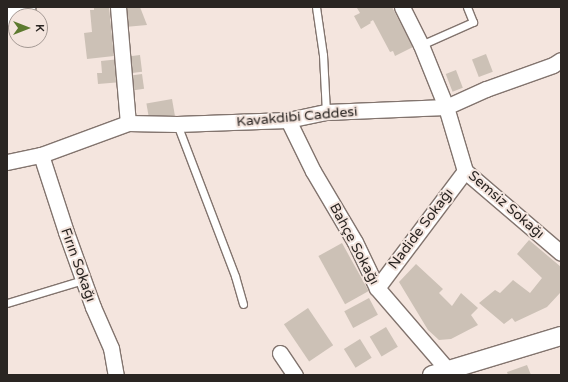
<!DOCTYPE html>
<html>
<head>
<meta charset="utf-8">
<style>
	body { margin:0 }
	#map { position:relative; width:568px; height:382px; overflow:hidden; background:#f4e5de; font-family:"Varela Round",sans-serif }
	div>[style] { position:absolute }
	.building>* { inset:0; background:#ccc1b6; transform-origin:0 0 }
	.roads { filter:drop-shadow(1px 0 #82746e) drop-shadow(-1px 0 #82746e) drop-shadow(0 1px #82746e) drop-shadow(0 -1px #82746e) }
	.service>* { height:7px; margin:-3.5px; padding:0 3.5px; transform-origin:3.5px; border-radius:3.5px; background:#fff }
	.minor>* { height:15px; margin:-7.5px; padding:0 7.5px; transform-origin:7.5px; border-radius:7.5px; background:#fff }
	.tertiary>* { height:18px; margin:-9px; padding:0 9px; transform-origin:9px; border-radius:9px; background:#fff }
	span { translate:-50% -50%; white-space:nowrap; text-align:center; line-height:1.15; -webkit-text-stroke:4px #f4e5de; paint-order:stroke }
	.street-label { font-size:14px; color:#2a2522 }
	.frame { position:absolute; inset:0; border:8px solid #2a2522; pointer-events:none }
	.north { position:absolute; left:8px; top:8px; width:40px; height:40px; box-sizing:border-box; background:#f4e5de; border:1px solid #a39893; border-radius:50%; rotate:90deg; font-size:11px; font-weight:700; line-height:16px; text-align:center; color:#2a2522 }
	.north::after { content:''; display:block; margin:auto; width:14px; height:18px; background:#5d7a2f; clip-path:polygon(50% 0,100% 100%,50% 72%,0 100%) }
</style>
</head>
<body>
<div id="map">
	<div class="building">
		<i style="clip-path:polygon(94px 7px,109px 7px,114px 56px,87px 59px,84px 33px,92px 32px,90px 10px,94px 10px)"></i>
		<i style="clip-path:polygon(130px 7px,140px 7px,147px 25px,125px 27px,124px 8px)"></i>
		<i style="clip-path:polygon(360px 7px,392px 7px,413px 47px,395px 56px,393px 51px,390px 52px,373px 20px,370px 22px,371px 23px,361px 29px,354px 16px,360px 13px,357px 8px)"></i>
		<i style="left:486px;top:54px;width:19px;height:15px;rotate:69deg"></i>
		<i style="left:140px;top:55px;width:17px;height:14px;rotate:83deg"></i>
		<i style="clip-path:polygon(120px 59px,122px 82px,98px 84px,97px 73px,102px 73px,101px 61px)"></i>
		<i style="left:456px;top:70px;width:19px;height:11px;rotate:69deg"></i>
		<i style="left:142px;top:74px;width:15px;height:15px;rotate:82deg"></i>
		<i style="left:172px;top:99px;width:17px;height:26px;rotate:80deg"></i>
		<i style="clip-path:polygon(529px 240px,561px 267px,561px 294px,560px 293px,547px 307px,515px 322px,512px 318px,504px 324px,479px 303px,495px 290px,500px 293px,513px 280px,530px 293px,542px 278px,517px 254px)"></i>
		<i style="left:342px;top:243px;width:55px;height:27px;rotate:61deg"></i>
		<i style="clip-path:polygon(416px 264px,443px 289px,439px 293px,452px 306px,461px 293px,478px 308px,471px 315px,478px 325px,451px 339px,439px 340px,428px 330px,399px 282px)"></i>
		<i style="left:369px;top:298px;width:19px;height:28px;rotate:62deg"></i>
		<i style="left:308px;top:308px;width:45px;height:29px;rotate:56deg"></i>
		<i style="left:386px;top:327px;width:23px;height:19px;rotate:59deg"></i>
		<i style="left:360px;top:339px;width:22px;height:19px;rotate:58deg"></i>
		<i style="clip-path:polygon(527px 365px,531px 375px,508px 375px,507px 372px)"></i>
	</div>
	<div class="roads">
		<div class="service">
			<i style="left:316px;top:7px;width:49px;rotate:81.7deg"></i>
			<i style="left:323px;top:55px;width:57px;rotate:87deg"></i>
			<i style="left:421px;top:45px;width:57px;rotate:-23.9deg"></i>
			<i style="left:473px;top:22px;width:16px;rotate:-112deg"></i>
			<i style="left:177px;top:124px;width:163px;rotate:69.1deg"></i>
			<i style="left:235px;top:276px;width:29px;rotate:74deg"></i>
			<i style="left:7px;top:303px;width:79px;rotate:-16.8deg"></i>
		</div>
		<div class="minor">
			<i style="left:118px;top:7px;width:116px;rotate:85.1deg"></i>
			<i style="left:402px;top:7px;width:42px;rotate:63.4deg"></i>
			<i style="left:421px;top:45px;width:67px;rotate:68deg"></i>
			<i style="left:446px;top:107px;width:67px;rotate:73.5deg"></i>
			<i style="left:465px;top:171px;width:126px;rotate:40.5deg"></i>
			<i style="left:288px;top:120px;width:57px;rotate:63.9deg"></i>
			<i style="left:313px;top:171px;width:82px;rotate:59.4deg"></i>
			<i style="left:355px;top:242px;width:51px;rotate:64.4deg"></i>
			<i style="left:377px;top:288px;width:115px;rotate:49.2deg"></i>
			<i style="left:41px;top:155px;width:81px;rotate:72deg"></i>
			<i style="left:66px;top:232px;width:80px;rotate:70.2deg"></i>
			<i style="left:93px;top:307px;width:45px;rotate:66.3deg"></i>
			<i style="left:111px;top:348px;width:27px;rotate:80deg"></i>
			<i style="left:7px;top:162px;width:35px;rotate:-12deg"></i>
			<i style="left:41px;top:155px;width:93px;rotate:-20.2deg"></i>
			<i style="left:128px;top:123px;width:49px;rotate:1.2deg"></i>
			<i style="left:177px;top:124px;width:111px;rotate:-2.1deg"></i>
			<i style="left:288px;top:120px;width:39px;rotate:-12deg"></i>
			<i style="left:326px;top:112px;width:120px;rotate:-2.4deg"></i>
			<i style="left:446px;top:107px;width:44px;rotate:-24.2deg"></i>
			<i style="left:486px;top:89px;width:71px;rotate:-19.7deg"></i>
			<i style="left:553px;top:65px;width:9px;rotate:-32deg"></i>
			<i style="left:377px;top:288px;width:146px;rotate:-53.1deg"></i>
			<i style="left:280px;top:353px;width:27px;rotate:56deg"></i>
		</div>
		<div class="tertiary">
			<i style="left:7px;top:17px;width:22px;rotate:-27deg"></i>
			<i style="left:432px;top:375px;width:135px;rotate:-16.8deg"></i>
		</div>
	</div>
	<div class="street-label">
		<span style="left:297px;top:117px;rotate:-5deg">Kavakdibi Caddesi</span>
		<span style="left:506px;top:205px;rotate:41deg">Semsiz Sokağı</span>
		<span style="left:421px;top:229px;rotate:-53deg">Nadide Sokağı</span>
		<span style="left:354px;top:244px;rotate:62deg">Bahçe Sokağı</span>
		<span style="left:78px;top:265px;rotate:70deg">Fırın Sokağı</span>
	</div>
	<div class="frame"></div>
	<div class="north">K</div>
</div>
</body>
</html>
